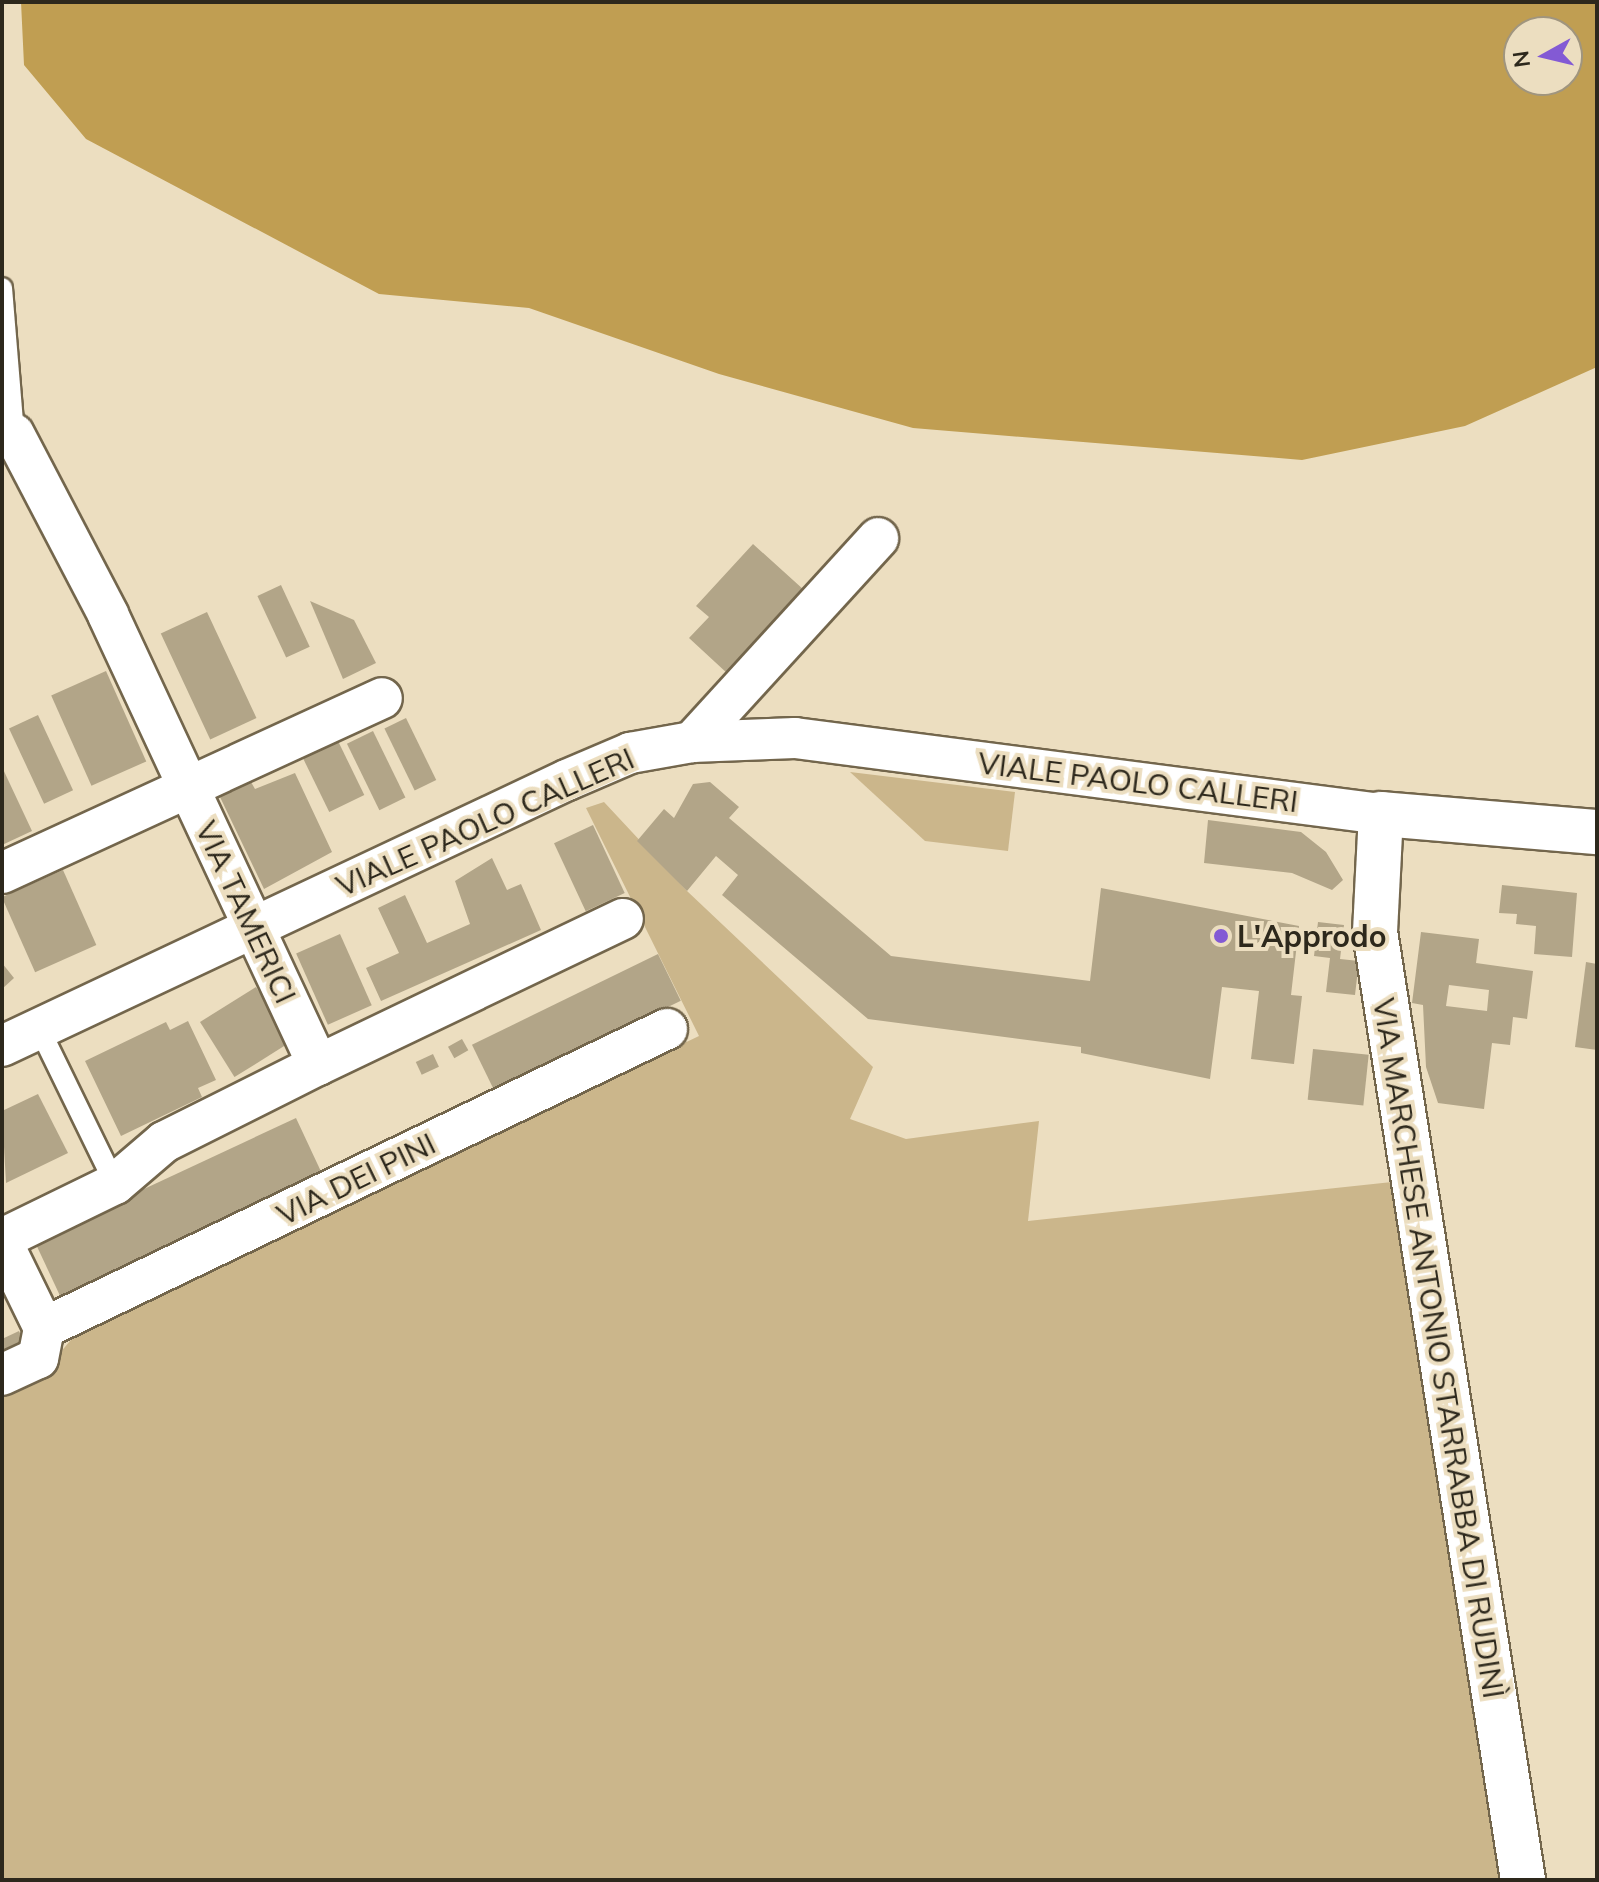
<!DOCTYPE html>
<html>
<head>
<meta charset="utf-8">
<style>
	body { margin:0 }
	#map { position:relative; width:1599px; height:1882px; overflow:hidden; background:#ecdec0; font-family:Mulish,sans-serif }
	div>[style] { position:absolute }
	.green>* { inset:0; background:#cbb68b }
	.water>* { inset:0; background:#c09e52 }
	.building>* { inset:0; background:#b2a588; transform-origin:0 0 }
	.roads { filter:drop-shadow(2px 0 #73664c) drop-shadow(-2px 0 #73664c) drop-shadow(0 2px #73664c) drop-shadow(0 -2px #73664c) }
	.service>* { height:20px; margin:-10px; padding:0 10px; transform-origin:10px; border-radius:10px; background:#fff }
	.minor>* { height:40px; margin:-20px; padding:0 20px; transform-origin:20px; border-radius:20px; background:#fff }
	.tertiary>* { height:44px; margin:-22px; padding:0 22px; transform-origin:22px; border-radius:22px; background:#fff }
	.dots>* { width:22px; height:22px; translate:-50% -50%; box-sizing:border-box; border:4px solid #ecdec0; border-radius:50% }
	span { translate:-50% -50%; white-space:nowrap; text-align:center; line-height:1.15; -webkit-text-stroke:8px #ecdec0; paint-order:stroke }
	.street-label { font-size:30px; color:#2d281c }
	.poi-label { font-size:30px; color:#2d281c; font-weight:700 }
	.left { translate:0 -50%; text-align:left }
	.frame { position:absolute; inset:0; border:4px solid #2d281c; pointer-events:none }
	.north { position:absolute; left:1503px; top:16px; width:80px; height:80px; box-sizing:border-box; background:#ecdec0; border:2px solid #a0957e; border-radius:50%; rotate:262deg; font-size:22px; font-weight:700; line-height:32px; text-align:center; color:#2d281c }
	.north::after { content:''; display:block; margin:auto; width:28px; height:36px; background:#835ad4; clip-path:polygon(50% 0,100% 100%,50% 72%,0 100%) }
</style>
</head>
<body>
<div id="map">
	<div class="green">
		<i style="clip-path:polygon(850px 772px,1015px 792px,1008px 851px,925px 841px)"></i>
		<i style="clip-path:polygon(604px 802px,687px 891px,873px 1067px,850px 1119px,906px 1139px,1039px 1121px,1028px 1221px,1392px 1182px,1499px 1880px,2px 1880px,2px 1387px,49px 1366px,75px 1335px,699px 1036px,586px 808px)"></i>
	</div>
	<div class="water">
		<i style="clip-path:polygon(evenodd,21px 2px,1597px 2px,1597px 367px,1465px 426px,1302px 460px,913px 428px,719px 374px,529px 308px,379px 294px,86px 139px,24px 65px,21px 2px,1519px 32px,1567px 32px,1567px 80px,1519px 80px,1519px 32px)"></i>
	</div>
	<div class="building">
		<i style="clip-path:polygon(753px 544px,804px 590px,728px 674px,689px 638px,709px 617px,696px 606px)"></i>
		<i style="left:281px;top:585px;width:68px;height:26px;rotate:65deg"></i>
		<i style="clip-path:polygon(310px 601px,354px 620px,376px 663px,343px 679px)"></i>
		<i style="left:207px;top:612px;width:117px;height:51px;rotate:65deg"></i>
		<i style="left:106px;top:671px;width:99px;height:60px;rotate:66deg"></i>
		<i style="left:38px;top:715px;width:83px;height:32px;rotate:65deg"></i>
		<i style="left:406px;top:718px;width:69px;height:24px;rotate:64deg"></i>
		<i style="left:373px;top:731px;width:74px;height:29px;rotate:64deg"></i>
		<i style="left:338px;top:741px;width:60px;height:39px;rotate:64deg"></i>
		<i style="clip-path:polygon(2px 767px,32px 831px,2px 845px)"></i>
		<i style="clip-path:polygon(295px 773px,332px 852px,264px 889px,220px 797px,251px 782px,255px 789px)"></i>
		<i style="clip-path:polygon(710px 782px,739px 807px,729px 818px,891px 956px,1090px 981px,1101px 888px,1299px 926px,1291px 995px,1302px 996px,1294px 1064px,1251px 1059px,1259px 991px,1222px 987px,1210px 1079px,1081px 1053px,1081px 1047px,868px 1019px,722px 895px,738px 875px,716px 856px,687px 891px,637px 841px,664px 809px,674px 818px,693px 784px)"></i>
		<i style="clip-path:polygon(1208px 820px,1301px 832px,1326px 852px,1343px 880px,1332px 890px,1292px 873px,1204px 863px)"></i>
		<i style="left:593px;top:825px;width:75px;height:43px;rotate:65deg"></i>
		<i style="clip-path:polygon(492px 858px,507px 890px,521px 884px,541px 930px,381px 1001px,366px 968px,399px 953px,378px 908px,405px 895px,427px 943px,470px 924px,455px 881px)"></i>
		<i style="left:63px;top:870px;width:82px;height:67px;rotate:66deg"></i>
		<i style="clip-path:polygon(1502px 885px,1577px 893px,1572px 957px,1534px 954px,1536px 926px,1516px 924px,1517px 914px,1499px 913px)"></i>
		<i style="clip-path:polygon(1318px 922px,1344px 925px,1340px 959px,1359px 961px,1355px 995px,1326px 992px,1330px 958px,1314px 956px)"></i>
		<i style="clip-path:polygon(evenodd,1421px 932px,1479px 939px,1476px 963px,1533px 971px,1527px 1019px,1513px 1017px,1510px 1045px,1492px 1043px,1484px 1109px,1438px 1103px,1426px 1067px,1423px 1005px,1412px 1003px,1421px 932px,1449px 985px,1489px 990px,1487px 1011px,1446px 1006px,1449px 985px)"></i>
		<i style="left:340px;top:934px;width:78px;height:48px;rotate:66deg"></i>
		<i style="left:658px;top:954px;width:52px;height:207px;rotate:64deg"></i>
		<i style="clip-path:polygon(1586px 962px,1597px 964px,1597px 1050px,1575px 1047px)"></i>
		<i style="clip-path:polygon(2px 963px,14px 978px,2px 989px)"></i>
		<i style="left:256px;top:987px;width:65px;height:66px;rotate:58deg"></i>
		<i style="clip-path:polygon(188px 1021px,216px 1080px,198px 1088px,202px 1097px,121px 1136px,85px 1061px,166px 1022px,170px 1030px)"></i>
		<i style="left:462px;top:1039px;width:13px;height:16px;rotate:61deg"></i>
		<i style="left:1313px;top:1049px;width:56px;height:51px;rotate:6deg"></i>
		<i style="left:433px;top:1054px;width:14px;height:19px;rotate:65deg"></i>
		<i style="clip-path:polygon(38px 1094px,68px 1153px,6px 1183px,2px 1111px)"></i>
		<i style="left:296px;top:1118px;width:63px;height:289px;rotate:65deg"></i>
		<i style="clip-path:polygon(19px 1331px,29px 1353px,2px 1361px,2px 1339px)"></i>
	</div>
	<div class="roads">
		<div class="service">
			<i style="left:2px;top:288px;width:146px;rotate:85.3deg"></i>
			<i style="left:39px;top:1028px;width:174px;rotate:64deg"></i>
		</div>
		<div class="minor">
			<i style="left:692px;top:742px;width:276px;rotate:-47.6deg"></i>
			<i style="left:2px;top:873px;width:418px;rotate:-24.7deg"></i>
			<i style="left:2px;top:1046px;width:624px;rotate:-25.21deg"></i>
			<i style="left:567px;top:780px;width:69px;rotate:-23.2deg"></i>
			<i style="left:630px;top:753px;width:63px;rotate:-10.1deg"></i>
			<i style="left:692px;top:742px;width:103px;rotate:-2.2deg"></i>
			<i style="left:795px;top:738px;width:591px;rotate:7.39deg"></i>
			<i style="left:318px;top:1065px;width:338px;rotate:-25.6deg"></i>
			<i style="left:2px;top:1239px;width:126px;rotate:-26deg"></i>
			<i style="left:115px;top:1184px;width:65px;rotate:-40.6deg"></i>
			<i style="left:164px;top:1142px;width:172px;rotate:-26.6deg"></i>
			<i style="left:318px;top:1065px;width:497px;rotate:-115deg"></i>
			<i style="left:108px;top:614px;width:203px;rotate:-117.6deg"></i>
			<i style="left:2px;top:1242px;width:96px;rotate:64deg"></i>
			<i style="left:44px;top:1328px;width:31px;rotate:101deg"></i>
			<i style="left:38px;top:1358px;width:40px;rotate:155deg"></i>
			<i style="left:44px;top:1328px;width:691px;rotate:-25.64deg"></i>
		</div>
		<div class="tertiary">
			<i style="left:1523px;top:1880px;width:959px;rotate:-98.87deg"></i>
			<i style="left:1375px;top:932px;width:118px;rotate:-87.1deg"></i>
			<i style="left:1381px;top:814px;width:217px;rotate:4.8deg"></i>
		</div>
	</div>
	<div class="dots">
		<i style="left:1221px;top:936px;background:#835ad4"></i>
	</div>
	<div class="street-label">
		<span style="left:1138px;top:782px;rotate:7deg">VIALE PAOLO CALLERI</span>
		<span style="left:485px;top:822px;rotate:-24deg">VIALE PAOLO CALLERI</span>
		<span style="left:246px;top:912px;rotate:65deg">VIA TAMERICI</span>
		<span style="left:356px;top:1179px;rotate:-26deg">VIA DEI PINI</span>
		<span style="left:1439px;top:1348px;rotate:81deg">VIA MARCHESE ANTONIO STARRABBA DI RUDINÌ</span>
	</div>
	<div class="poi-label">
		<span class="left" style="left:1237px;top:936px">L'Approdo</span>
	</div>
	<div class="frame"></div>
	<div class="north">N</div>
</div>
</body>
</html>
